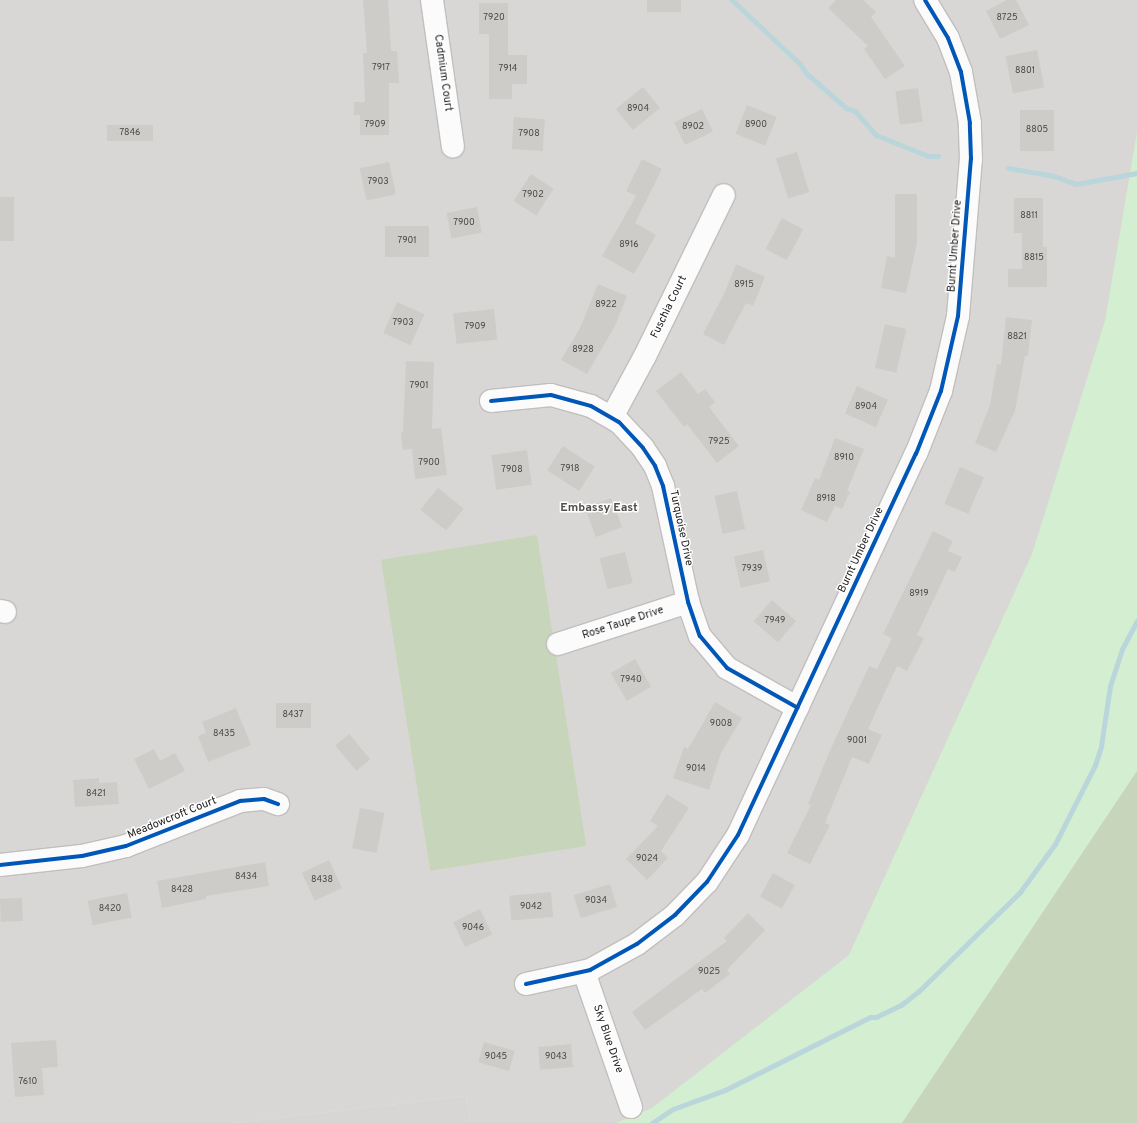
<!DOCTYPE html>
<html>
<head>
<meta charset="utf-8">
<style>
	body { margin:0 }
	#map { position:relative; width:1137px; height:1123px; overflow:hidden; background:#eae7e4; font-family:Overpass,sans-serif }
	div>[style] { position:absolute }
	.residential>* { inset:0; background:#d9d7d5 }
	.religious>* { inset:0; background:#d8d6d5 }
	.forest>* { inset:0; background:#c7d6bb; transform-origin:0 0 }
	.park>* { inset:0; background:#d3eed1 }
	.stream>* { height:5px; margin:-2.5px; padding:0 2.5px; transform-origin:2.5px; border-radius:2.5px; background:#bad6db }
	.building>* { inset:0; background:#ceccc9; transform-origin:0 0 }
	.roads { filter:drop-shadow(1px 0 #c1bfbe) drop-shadow(-1px 0 #c1bfbe) drop-shadow(0 1px #c1bfbe) drop-shadow(0 -1px #c1bfbe) }
	.minor>* { height:22px; margin:-11px; padding:0 11px; transform-origin:11px; border-radius:11px; background:#fcfbfb }
	.cycleway>* { height:4px; margin:-2px; padding:0 2px; transform-origin:2px; border-radius:2px; background:#0057b8 }
	span { translate:-50% -50%; white-space:nowrap; text-align:center; line-height:1.15; -webkit-text-stroke:3px #fff; paint-order:stroke }
	.number-label { font-size:9px; color:#484746 }
	.number-label span { -webkit-text-stroke-width:0 }
	.street-label { font-size:11px; color:#1b1b1b }
	.neighbourhood-label { font-size:12px; color:#4e4e4e; font-weight:700 }
</style>
</head>
<body>
<div id="map">
	<div class="residential">
		<i style="clip-path:polygon(0 0,1137px 0,1137px 132px,1105px 321px,1032px 554px,849px 955px,652px 1108px,616px 1123px,470px 1123px,466px 1096px,235px 1123px,0 1123px)"></i>
	</div>
	<div class="religious">
		<i style="clip-path:polygon(466px 1096px,470px 1123px,235px 1123px)"></i>
	</div>
	<div class="forest">
		<i style="clip-path:polygon(1137px 132px,1137px 1123px,616px 1123px,652px 1108px,849px 955px,1032px 554px,1105px 321px)"></i>
		<i style="left:537px;top:535px;width:315px;height:158px;rotate:81deg"></i>
	</div>
	<div class="park">
		<i style="clip-path:polygon(1137px 132px,1137px 771px,902px 1123px,616px 1123px,652px 1108px,849px 955px,1032px 554px,1105px 321px)"></i>
	</div>
	<div class="stream">
		<i style="left:732px;top:0;width:93px;rotate:43.3deg"></i>
		<i style="left:800px;top:64px;width:11px;rotate:56deg"></i>
		<i style="left:806px;top:73px;width:53px;rotate:41.2deg"></i>
		<i style="left:846px;top:108px;width:9px;rotate:18deg"></i>
		<i style="left:855px;top:111px;width:32px;rotate:49deg"></i>
		<i style="left:876px;top:135px;width:56px;rotate:22deg"></i>
		<i style="left:928px;top:156px;width:10px"></i>
		<i style="left:1008px;top:168px;width:47px;rotate:9.9deg"></i>
		<i style="left:1054px;top:176px;width:23px;rotate:20deg"></i>
		<i style="left:1076px;top:184px;width:62px;rotate:-10.2deg"></i>
		<i style="left:652px;top:1123px;width:25px;rotate:-34deg"></i>
		<i style="left:673px;top:1109px;width:55px;rotate:-20.1deg"></i>
		<i style="left:725px;top:1090px;width:162px;rotate:-26.7deg"></i>
		<i style="left:870px;top:1017px;width:6px"></i>
		<i style="left:876px;top:1017px;width:28px;rotate:-26deg"></i>
		<i style="left:901px;top:1005px;width:23px;rotate:-38deg"></i>
		<i style="left:919px;top:991px;width:141px;rotate:-44.4deg"></i>
		<i style="left:1020px;top:892px;width:59px;rotate:-53.9deg"></i>
		<i style="left:1055px;top:844px;width:89px;rotate:-63.1deg"></i>
		<i style="left:1095px;top:765px;width:20px;rotate:-72deg"></i>
		<i style="left:1101px;top:746px;width:61px;rotate:-81.5deg"></i>
		<i style="left:1110px;top:686px;width:39px;rotate:-72deg"></i>
		<i style="left:1122px;top:649px;width:32px;rotate:-62deg"></i>
	</div>
	<div class="building">
		<i style="clip-path:polygon(363px 0,388px 0,391px 51px,397px 51px,399px 83px,389px 83px,389px 135px,360px 135px,360px 115px,354px 115px,354px 102px,365px 102px,363px 53px,367px 53px)"></i>
		<i style="left:647px;top:0;width:34px;height:12px"></i>
		<i style="clip-path:polygon(836px 0,863px 0,876px 12px,871px 17px,905px 66px,885px 79px,864px 49px,868px 46px,828px 8px)"></i>
		<i style="clip-path:polygon(1007px 0,1016px 0,1029px 25px,1000px 39px,986px 11px)"></i>
		<i style="clip-path:polygon(479px 3px,508px 3px,508px 55px,527px 55px,527px 84px,512px 84px,512px 99px,489px 99px,489px 34px,479px 34px)"></i>
		<i style="left:1037px;top:50px;width:38px;height:32px;rotate:79deg"></i>
		<i style="left:643px;top:87px;width:27px;height:35px;rotate:51deg"></i>
		<i style="left:918px;top:88px;width:34px;height:23px;rotate:82deg"></i>
		<i style="left:747px;top:105px;width:32px;height:31px;rotate:22deg"></i>
		<i style="left:702px;top:109px;width:25px;height:31px;rotate:64deg"></i>
		<i style="left:1020px;top:110px;width:34px;height:41px"></i>
		<i style="left:514px;top:117px;width:31px;height:32px;rotate:4deg"></i>
		<i style="left:107px;top:125px;width:46px;height:16px"></i>
		<i style="left:797px;top:152px;width:42px;height:22px;rotate:73deg"></i>
		<i style="clip-path:polygon(642px 159px,662px 169px,635px 223px,656px 235px,634px 274px,602px 256px,636px 196px,626px 191px)"></i>
		<i style="left:389px;top:162px;width:33px;height:30px;rotate:78deg"></i>
		<i style="left:531px;top:174px;width:27px;height:32px;rotate:33deg"></i>
		<i style="clip-path:polygon(895px 194px,917px 194px,917px 243px,906px 293px,881px 288px,887px 256px,895px 258px)"></i>
		<i style="left:0;top:197px;width:14px;height:44px"></i>
		<i style="clip-path:polygon(1014px 198px,1043px 198px,1043px 247px,1047px 247px,1047px 287px,1008px 287px,1008px 269px,1022px 269px,1022px 233px,1014px 233px)"></i>
		<i style="left:477px;top:207px;width:26px;height:31px;rotate:79deg"></i>
		<i style="left:782px;top:218px;width:24px;height:35px;rotate:28deg"></i>
		<i style="left:385px;top:226px;width:44px;height:31px"></i>
		<i style="clip-path:polygon(736px 264px,765px 277px,753px 306px,746px 303px,724px 345px,703px 334px,724px 294px)"></i>
		<i style="clip-path:polygon(598px 284px,627px 296px,615px 326px,587px 374px,561px 360px,580px 328px)"></i>
		<i style="left:397px;top:302px;width:30px;height:34px;rotate:24deg"></i>
		<i style="left:494px;top:309px;width:31px;height:41px;rotate:84deg"></i>
		<i style="clip-path:polygon(1006px 317px,1032px 320px,1028px 356px,1025px 356px,1015px 411px,996px 452px,975px 443px,990px 405px,997px 364px,1001px 365px)"></i>
		<i style="left:885px;top:324px;width:22px;height:45px;rotate:13deg"></i>
		<i style="clip-path:polygon(406px 361px,434px 362px,432px 429px,441px 428px,447px 475px,415px 479px,412px 449px,403px 450px,401px 433px,403px 432px)"></i>
		<i style="clip-path:polygon(681px 372px,698px 394px,705px 389px,715px 402px,709px 407px,739px 446px,717px 463px,687px 424px,684px 427px,656px 391px)"></i>
		<i style="left:857px;top:386px;width:34px;height:30px;rotate:24deg"></i>
		<i style="clip-path:polygon(835px 438px,864px 449px,847px 491px,850px 492px,842px 509px,835px 506px,827px 522px,801px 510px,815px 478px,819px 480px)"></i>
		<i style="left:563px;top:446px;width:38px;height:29px;rotate:33deg"></i>
		<i style="left:527px;top:450px;width:35px;height:36px;rotate:82deg"></i>
		<i style="left:960px;top:467px;width:26px;height:40px;rotate:23deg"></i>
		<i style="left:438px;top:488px;width:33px;height:28px;rotate:39deg"></i>
		<i style="left:737px;top:491px;width:39px;height:23px;rotate:78deg"></i>
		<i style="left:611px;top:498px;width:31px;height:28px;rotate:69deg"></i>
		<i style="clip-path:polygon(933px 531px,953px 541px,948px 551px,962px 557px,955px 572px,948px 569px,917px 635px,924px 638px,907px 671px,897px 666px,868px 729px,882px 735px,869px 764px,852px 757px,825px 823px,830px 825px,810px 864px,787px 853px,811px 805px,808px 804px,828px 755px,869px 666px,877px 669px,892px 638px,883px 634px)"></i>
		<i style="left:763px;top:550px;width:32px;height:30px;rotate:77deg"></i>
		<i style="left:625px;top:552px;width:32px;height:26px;rotate:76deg"></i>
		<i style="left:772px;top:600px;width:32px;height:28px;rotate:41deg"></i>
		<i style="left:635px;top:659px;width:32px;height:28px;rotate:60deg"></i>
		<i style="clip-path:polygon(715px 702px,742px 718px,721px 753px,709px 790px,673px 778px,684px 747px,688px 749px)"></i>
		<i style="left:276px;top:703px;width:35px;height:25px"></i>
		<i style="clip-path:polygon(236px 708px,251px 745px,208px 762px,198px 736px,206px 733px,202px 722px)"></i>
		<i style="left:349px;top:734px;width:33px;height:18px;rotate:50deg"></i>
		<i style="clip-path:polygon(154px 749px,160px 761px,175px 753px,185px 771px,149px 789px,134px 759px)"></i>
		<i style="clip-path:polygon(99px 778px,99px 783px,117px 782px,119px 804px,75px 807px,73px 780px)"></i>
		<i style="clip-path:polygon(667px 794px,689px 808px,661px 851px,668px 858px,647px 880px,626px 859px,658px 826px,650px 821px)"></i>
		<i style="left:360px;top:808px;width:25px;height:41px;rotate:11deg"></i>
		<i style="left:329px;top:860px;width:31px;height:30px;rotate:65deg"></i>
		<i style="clip-path:polygon(265px 862px,269px 886px,206px 896px,206px 899px,162px 908px,157px 881px)"></i>
		<i style="left:773px;top:873px;width:25px;height:27px;rotate:29deg"></i>
		<i style="left:610px;top:884px;width:24px;height:38px;rotate:73deg"></i>
		<i style="left:551px;top:892px;width:25px;height:42px;rotate:85deg"></i>
		<i style="left:127px;top:893px;width:25px;height:40px;rotate:79deg"></i>
		<i style="left:22px;top:898px;width:23px;height:22px;rotate:88deg"></i>
		<i style="left:480px;top:909px;width:28px;height:30px;rotate:64deg"></i>
		<i style="clip-path:polygon(748px 913px,765px 930px,727px 970px,730px 974px,705px 993px,702px 989px,645px 1030px,632px 1012px,727px 941px,724px 938px)"></i>
		<i style="clip-path:polygon(56px 1040px,58px 1067px,42px 1068px,44px 1095px,15px 1097px,11px 1043px)"></i>
		<i style="left:484px;top:1042px;width:32px;height:21px;rotate:16deg"></i>
		<i style="left:571px;top:1044px;width:23px;height:33px;rotate:85deg"></i>
	</div>
	<div class="roads">
		<div class="minor">
			<i style="left:432px;top:0;width:148px;rotate:81.9deg"></i>
			<i style="left:491px;top:401px;width:60px;rotate:-5.7deg"></i>
			<i style="left:551px;top:395px;width:41px;rotate:15.4deg"></i>
			<i style="left:591px;top:406px;width:32px;rotate:30deg"></i>
			<i style="left:619px;top:422px;width:35px;rotate:47deg"></i>
			<i style="left:643px;top:448px;width:22px;rotate:56deg"></i>
			<i style="left:655px;top:466px;width:22px;rotate:68deg"></i>
			<i style="left:663px;top:486px;width:119px;rotate:77.8deg"></i>
			<i style="left:688px;top:602px;width:36px;rotate:71deg"></i>
			<i style="left:700px;top:636px;width:42px;rotate:49.8deg"></i>
			<i style="left:727px;top:668px;width:81px;rotate:29.4deg"></i>
			<i style="left:612px;top:417px;width:69px;rotate:-61.6deg"></i>
			<i style="left:645px;top:356px;width:179px;rotate:-63.9deg"></i>
			<i style="left:0;top:611px;width:5px;rotate:11deg"></i>
			<i style="left:558px;top:644px;width:137px;rotate:-17.9deg"></i>
			<i style="left:0;top:865px;width:82px;rotate:-6.3deg"></i>
			<i style="left:82px;top:856px;width:45px;rotate:-12.8deg"></i>
			<i style="left:126px;top:846px;width:123px;rotate:-21.5deg"></i>
			<i style="left:240px;top:801px;width:24px;rotate:-5deg"></i>
			<i style="left:264px;top:799px;width:15px;rotate:20deg"></i>
			<i style="left:584px;top:972px;width:143px;rotate:70.8deg"></i>
			<i style="left:526px;top:984px;width:66px;rotate:-12.3deg"></i>
			<i style="left:590px;top:970px;width:54px;rotate:-29deg"></i>
			<i style="left:637px;top:944px;width:48px;rotate:-37.3deg"></i>
			<i style="left:675px;top:915px;width:46px;rotate:-45.9deg"></i>
			<i style="left:707px;top:882px;width:56px;rotate:-56.6deg"></i>
			<i style="left:738px;top:835px;width:421px;rotate:-65deg"></i>
			<i style="left:916px;top:454px;width:68px;rotate:-68.4deg"></i>
			<i style="left:941px;top:391px;width:77px;rotate:-77.2deg"></i>
			<i style="left:958px;top:316px;width:158px;rotate:-85.3deg"></i>
			<i style="left:971px;top:159px;width:36px;rotate:-92deg"></i>
			<i style="left:970px;top:123px;width:52px;rotate:-100deg"></i>
			<i style="left:961px;top:72px;width:36px;rotate:-111deg"></i>
			<i style="left:948px;top:38px;width:44px;rotate:-121.2deg"></i>
		</div>
	</div>
	<div class="cycleway">
		<i style="left:491px;top:401px;width:60px;rotate:-5.7deg"></i>
		<i style="left:551px;top:395px;width:41px;rotate:15.4deg"></i>
		<i style="left:591px;top:406px;width:32px;rotate:30deg"></i>
		<i style="left:619px;top:422px;width:35px;rotate:47deg"></i>
		<i style="left:643px;top:448px;width:22px;rotate:56deg"></i>
		<i style="left:655px;top:466px;width:22px;rotate:68deg"></i>
		<i style="left:663px;top:486px;width:119px;rotate:77.8deg"></i>
		<i style="left:688px;top:602px;width:36px;rotate:71deg"></i>
		<i style="left:700px;top:636px;width:42px;rotate:49.8deg"></i>
		<i style="left:727px;top:668px;width:81px;rotate:29.4deg"></i>
		<i style="left:0;top:865px;width:82px;rotate:-6.3deg"></i>
		<i style="left:82px;top:856px;width:45px;rotate:-12.8deg"></i>
		<i style="left:126px;top:846px;width:123px;rotate:-21.5deg"></i>
		<i style="left:240px;top:801px;width:24px;rotate:-5deg"></i>
		<i style="left:264px;top:799px;width:15px;rotate:20deg"></i>
		<i style="left:526px;top:984px;width:66px;rotate:-12.3deg"></i>
		<i style="left:590px;top:970px;width:54px;rotate:-29deg"></i>
		<i style="left:637px;top:944px;width:48px;rotate:-37.3deg"></i>
		<i style="left:675px;top:915px;width:46px;rotate:-45.9deg"></i>
		<i style="left:707px;top:882px;width:56px;rotate:-56.6deg"></i>
		<i style="left:738px;top:835px;width:421px;rotate:-65deg"></i>
		<i style="left:916px;top:454px;width:68px;rotate:-68.4deg"></i>
		<i style="left:941px;top:391px;width:77px;rotate:-77.2deg"></i>
		<i style="left:958px;top:316px;width:158px;rotate:-85.3deg"></i>
		<i style="left:971px;top:159px;width:36px;rotate:-92deg"></i>
		<i style="left:970px;top:123px;width:52px;rotate:-100deg"></i>
		<i style="left:961px;top:72px;width:36px;rotate:-111deg"></i>
		<i style="left:948px;top:38px;width:44px;rotate:-121.2deg"></i>
	</div>
	<div class="number-label">
		<span style="left:494px;top:18px">7920</span>
		<span style="left:1007px;top:18px">8725</span>
		<span style="left:381px;top:68px">7917</span>
		<span style="left:508px;top:69px">7914</span>
		<span style="left:1025px;top:71px">8801</span>
		<span style="left:638px;top:109px">8904</span>
		<span style="left:375px;top:125px">7909</span>
		<span style="left:756px;top:125px">8900</span>
		<span style="left:693px;top:127px">8902</span>
		<span style="left:1037px;top:130px">8805</span>
		<span style="left:130px;top:133px">7846</span>
		<span style="left:529px;top:134px">7908</span>
		<span style="left:378px;top:182px">7903</span>
		<span style="left:533px;top:195px">7902</span>
		<span style="left:1029px;top:216px">8811</span>
		<span style="left:464px;top:223px">7900</span>
		<span style="left:407px;top:241px">7901</span>
		<span style="left:629px;top:245px">8916</span>
		<span style="left:1034px;top:258px">8815</span>
		<span style="left:744px;top:285px">8915</span>
		<span style="left:606px;top:305px">8922</span>
		<span style="left:403px;top:323px">7903</span>
		<span style="left:475px;top:327px">7909</span>
		<span style="left:1017px;top:337px">8821</span>
		<span style="left:583px;top:350px">8928</span>
		<span style="left:419px;top:386px">7901</span>
		<span style="left:866px;top:407px">8904</span>
		<span style="left:719px;top:442px">7925</span>
		<span style="left:844px;top:458px">8910</span>
		<span style="left:429px;top:463px">7900</span>
		<span style="left:570px;top:469px">7918</span>
		<span style="left:512px;top:470px">7908</span>
		<span style="left:826px;top:499px">8918</span>
		<span style="left:752px;top:569px">7939</span>
		<span style="left:919px;top:594px">8919</span>
		<span style="left:775px;top:621px">7949</span>
		<span style="left:631px;top:680px">7940</span>
		<span style="left:293px;top:715px">8437</span>
		<span style="left:721px;top:724px">9008</span>
		<span style="left:224px;top:734px">8435</span>
		<span style="left:857px;top:741px">9001</span>
		<span style="left:696px;top:769px">9014</span>
		<span style="left:96px;top:794px">8421</span>
		<span style="left:647px;top:859px">9024</span>
		<span style="left:246px;top:877px">8434</span>
		<span style="left:322px;top:880px">8438</span>
		<span style="left:182px;top:890px">8428</span>
		<span style="left:596px;top:901px">9034</span>
		<span style="left:531px;top:907px">9042</span>
		<span style="left:110px;top:909px">8420</span>
		<span style="left:473px;top:928px">9046</span>
		<span style="left:709px;top:972px">9025</span>
		<span style="left:496px;top:1057px">9045</span>
		<span style="left:556px;top:1057px">9043</span>
		<span style="left:28px;top:1082px">7610</span>
	</div>
	<div class="street-label">
		<span style="left:443px;top:73px;rotate:82deg">Cadmium Court</span>
		<span style="left:955px;top:246px;rotate:-86deg">Burnt Umber Drive</span>
		<span style="left:669px;top:307px;rotate:-64deg">Fuschia Court</span>
		<span style="left:681px;top:528px;rotate:78deg">Turquoise Drive</span>
		<span style="left:861px;top:550px;rotate:-65deg">Burnt Umber Drive</span>
		<span style="left:623px;top:623px;rotate:-18deg">Rose Taupe Drive</span>
		<span style="left:172px;top:818px;rotate:-22deg">Meadowcroft Court</span>
		<span style="left:608px;top:1039px;rotate:71deg">Sky Blue Drive</span>
	</div>
	<div class="neighbourhood-label">
		<span style="left:599px;top:509px">Embassy East</span>
	</div>
</div>
</body>
</html>
